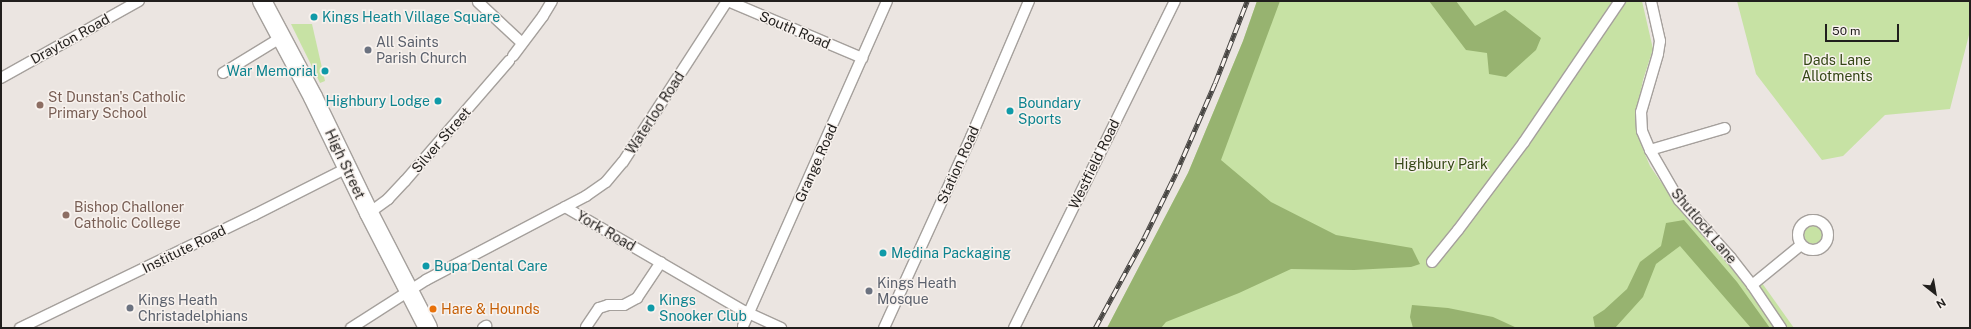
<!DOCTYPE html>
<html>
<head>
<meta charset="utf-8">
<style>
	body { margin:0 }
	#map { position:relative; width:1971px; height:329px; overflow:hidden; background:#ebe5e1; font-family:"Public Sans",sans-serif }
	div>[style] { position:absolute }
	.green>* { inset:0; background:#c7e2a4 }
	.round { border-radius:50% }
	.forest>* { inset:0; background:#97b370 }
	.roads { filter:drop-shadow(1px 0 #a5a09c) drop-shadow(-1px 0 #a5a09c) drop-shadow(0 1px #a5a09c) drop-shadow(0 -1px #a5a09c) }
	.street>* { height:10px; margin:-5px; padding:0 5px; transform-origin:5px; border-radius:5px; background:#fff }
	.street>.ring { margin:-5px; padding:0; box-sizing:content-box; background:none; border:10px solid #fff; border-radius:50% }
	.highway>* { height:18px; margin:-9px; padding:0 9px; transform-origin:9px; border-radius:9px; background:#fff }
	.rail>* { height:4.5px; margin-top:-2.25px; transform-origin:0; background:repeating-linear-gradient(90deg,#f8f2ee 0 9px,#474542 0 18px); box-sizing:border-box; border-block:1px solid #474542 }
	.dots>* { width:11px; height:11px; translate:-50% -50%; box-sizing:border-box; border:2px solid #f8f2ee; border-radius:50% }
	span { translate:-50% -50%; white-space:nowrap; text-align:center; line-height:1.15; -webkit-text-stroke:3px #f8f2ee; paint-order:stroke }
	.culture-label { font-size:14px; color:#0d838f }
	.left { translate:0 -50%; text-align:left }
	.right { translate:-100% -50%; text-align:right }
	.street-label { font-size:14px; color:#211f1d }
	.worship-label { font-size:14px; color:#5b616d }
	.park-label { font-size:14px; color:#354716 }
	.education-label { font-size:14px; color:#785e54 }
	.food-label { font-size:14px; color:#c56008 }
	.frame { position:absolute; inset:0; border:2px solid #211f1d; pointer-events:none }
	.north { position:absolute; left:1915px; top:273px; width:40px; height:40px; -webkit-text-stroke:3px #f8f2ee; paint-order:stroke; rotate:149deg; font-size:11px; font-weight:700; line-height:16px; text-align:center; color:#211f1d }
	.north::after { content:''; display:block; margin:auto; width:14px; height:18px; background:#211f1d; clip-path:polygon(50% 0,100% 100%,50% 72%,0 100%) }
	.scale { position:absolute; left:1825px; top:24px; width:74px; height:18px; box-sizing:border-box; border:2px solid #211f1d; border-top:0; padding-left:5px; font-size:12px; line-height:14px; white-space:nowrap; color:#211f1d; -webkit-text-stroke:3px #f8f2ee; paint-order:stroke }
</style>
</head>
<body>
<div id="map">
	<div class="green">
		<i style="clip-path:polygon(1257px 1px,1642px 1px,1653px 49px,1643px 80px,1636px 117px,1642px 147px,1650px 166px,1661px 182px,1748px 288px,1775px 328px,1107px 328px,1188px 173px,1243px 41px)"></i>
		<i style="clip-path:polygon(1737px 1px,1970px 1px,1970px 31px,1950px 109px,1885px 115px,1843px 156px,1822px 160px,1756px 74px)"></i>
		<i style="clip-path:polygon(291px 24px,312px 24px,325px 81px,320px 83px)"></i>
		<i class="round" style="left:1804px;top:226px;width:18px;height:18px"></i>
		<i style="clip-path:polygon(1762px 283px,1794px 328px,1787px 328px,1758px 285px)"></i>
	</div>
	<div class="forest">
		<i style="clip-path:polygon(1257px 1px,1280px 1px,1221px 160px,1271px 202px,1336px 235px,1412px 248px,1420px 264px,1411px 267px,1354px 270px,1291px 269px,1239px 293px,1166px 322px,1161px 328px,1107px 328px,1188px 173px,1243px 41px)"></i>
		<i style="clip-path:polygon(1429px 1px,1456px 1px,1475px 26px,1505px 10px,1541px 38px,1536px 50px,1506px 77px,1489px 74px,1487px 53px,1466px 50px)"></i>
		<i style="clip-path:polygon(1684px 220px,1737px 282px,1770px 328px,1751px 328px,1680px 246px,1656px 264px,1643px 297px,1615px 328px,1595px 328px,1593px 317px,1604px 310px,1627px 289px,1640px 262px,1661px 246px,1666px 223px)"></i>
		<i style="clip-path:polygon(1412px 305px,1448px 308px,1493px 317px,1517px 328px,1413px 328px,1410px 317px)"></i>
	</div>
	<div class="roads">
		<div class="street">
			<i style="left:728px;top:1px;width:146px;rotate:23deg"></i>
			<i style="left:1651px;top:1px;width:41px;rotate:77.3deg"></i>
			<i style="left:1660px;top:41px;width:13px;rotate:99deg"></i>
			<i style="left:1658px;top:54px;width:60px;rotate:106.3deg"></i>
			<i style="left:1641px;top:112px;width:19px;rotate:87deg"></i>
			<i style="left:1642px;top:131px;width:21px;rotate:67deg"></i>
			<i style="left:1650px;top:150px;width:58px;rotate:59.9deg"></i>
			<i style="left:1679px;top:200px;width:78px;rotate:48.1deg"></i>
			<i style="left:1731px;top:258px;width:34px;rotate:52deg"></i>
			<i style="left:1752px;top:285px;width:52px;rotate:56deg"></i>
			<i style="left:478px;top:2px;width:60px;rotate:43deg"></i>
			<i style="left:513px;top:56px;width:50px;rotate:-53.1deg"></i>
			<i style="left:543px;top:16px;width:17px;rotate:-59deg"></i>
			<i style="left:223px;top:73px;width:69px;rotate:-31.4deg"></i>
			<i style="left:1px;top:78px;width:158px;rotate:-29.2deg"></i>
			<i style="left:1650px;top:150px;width:78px;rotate:-16.3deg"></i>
			<i style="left:565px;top:207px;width:207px;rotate:30.2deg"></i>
			<i style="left:744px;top:311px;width:41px;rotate:24.7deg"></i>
			<i style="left:369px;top:213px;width:24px;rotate:-36deg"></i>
			<i style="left:388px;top:199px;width:25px;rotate:-47deg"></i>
			<i style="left:405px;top:181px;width:159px;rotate:-49.1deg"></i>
			<i class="ring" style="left:1798px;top:220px;width:20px;height:20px"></i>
			<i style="left:1432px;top:262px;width:41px;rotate:-50.9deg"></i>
			<i style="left:1458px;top:230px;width:110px;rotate:-53.1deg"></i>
			<i style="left:1524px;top:142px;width:171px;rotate:-55.8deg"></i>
			<i style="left:1752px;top:285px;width:63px;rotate:-39.2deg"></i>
			<i style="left:743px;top:326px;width:355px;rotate:-66.1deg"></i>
			<i style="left:586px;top:327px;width:23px;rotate:-56deg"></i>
			<i style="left:599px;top:308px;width:9px;rotate:-18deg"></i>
			<i style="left:608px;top:305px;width:16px"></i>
			<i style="left:624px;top:305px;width:15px;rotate:-28deg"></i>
			<i style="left:637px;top:298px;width:43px;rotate:-56.3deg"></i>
			<i style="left:20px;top:328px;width:260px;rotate:-25.8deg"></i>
			<i style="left:254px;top:215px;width:104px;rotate:-26.8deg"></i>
			<i style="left:351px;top:328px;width:89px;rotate:-32.6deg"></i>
			<i style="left:426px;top:280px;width:181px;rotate:-27.7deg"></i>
			<i style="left:586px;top:196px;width:24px;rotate:-35deg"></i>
			<i style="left:606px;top:182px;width:26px;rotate:-50deg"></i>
			<i style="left:623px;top:162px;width:192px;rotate:-57.1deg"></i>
			<i style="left:483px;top:328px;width:4px;rotate:-34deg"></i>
			<i style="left:884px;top:328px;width:210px;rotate:-65.5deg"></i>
			<i style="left:971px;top:137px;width:148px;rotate:-66.9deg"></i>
			<i style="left:1014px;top:328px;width:364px;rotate:-63.8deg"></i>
		</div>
		<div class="highway">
			<i style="left:262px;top:1px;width:109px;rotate:62deg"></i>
			<i style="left:313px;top:97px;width:129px;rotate:64.2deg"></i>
			<i style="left:369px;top:213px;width:129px;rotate:62.8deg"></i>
		</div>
	</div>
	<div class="rail">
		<i style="left:1095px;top:328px;width:102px;rotate:-61.4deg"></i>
		<i style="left:1144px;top:238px;width:72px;rotate:-63.8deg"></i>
		<i style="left:1176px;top:173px;width:98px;rotate:-66.6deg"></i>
		<i style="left:1215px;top:83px;width:88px;rotate:-68.7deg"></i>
	</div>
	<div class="dots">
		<i style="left:314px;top:17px;background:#0f9aa8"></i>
		<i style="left:368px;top:50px;background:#6b7280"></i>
		<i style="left:325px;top:71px;background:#0f9aa8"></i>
		<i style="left:438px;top:101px;background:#0f9aa8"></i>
		<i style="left:40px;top:105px;background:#8d6e63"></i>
		<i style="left:1010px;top:111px;background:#0f9aa8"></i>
		<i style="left:66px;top:215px;background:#8d6e63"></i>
		<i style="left:883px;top:253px;background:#0f9aa8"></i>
		<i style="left:426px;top:266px;background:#0f9aa8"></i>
		<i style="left:869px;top:291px;background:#6b7280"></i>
		<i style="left:130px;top:308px;background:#6b7280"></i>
		<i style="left:651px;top:308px;background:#0f9aa8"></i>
		<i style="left:433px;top:309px;background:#e8710a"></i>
	</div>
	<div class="culture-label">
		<span class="left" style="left:322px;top:17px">Kings Heath Village Square</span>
		<span class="right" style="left:317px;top:71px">War Memorial</span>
		<span class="right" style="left:430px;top:101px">Highbury Lodge</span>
		<span class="left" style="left:1018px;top:111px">Boundary<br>Sports</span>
		<span class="left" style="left:891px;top:253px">Medina Packaging</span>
		<span class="left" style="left:434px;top:266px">Bupa Dental Care</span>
		<span class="left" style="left:659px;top:308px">Kings<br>Snooker Club</span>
	</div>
	<div class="street-label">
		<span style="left:795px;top:30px;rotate:23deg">South Road</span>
		<span style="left:70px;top:39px;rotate:-29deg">Drayton Road</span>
		<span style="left:655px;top:113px;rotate:-57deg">Waterloo Road</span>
		<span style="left:441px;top:140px;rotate:-49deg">Silver Street</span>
		<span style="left:816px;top:163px;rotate:-66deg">Grange Road</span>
		<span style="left:345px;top:164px;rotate:65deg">High Street</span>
		<span style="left:1094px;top:164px;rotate:-64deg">Westfield Road</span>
		<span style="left:958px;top:165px;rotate:-66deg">Station Road</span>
		<span style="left:1704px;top:226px;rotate:50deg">Shutlock Lane</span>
		<span style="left:606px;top:231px;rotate:30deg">York Road</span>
		<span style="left:184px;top:249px;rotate:-26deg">Institute Road</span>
	</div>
	<div class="worship-label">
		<span class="left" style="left:376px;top:50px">All Saints<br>Parish Church</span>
		<span class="left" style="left:877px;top:291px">Kings Heath<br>Mosque</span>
		<span class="left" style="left:138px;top:308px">Kings Heath<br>Christadelphians</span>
	</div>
	<div class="park-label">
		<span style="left:1837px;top:68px">Dads Lane<br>Allotments</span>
		<span style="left:1441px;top:164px">Highbury Park</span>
	</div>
	<div class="education-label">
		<span class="left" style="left:48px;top:105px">St Dunstan's Catholic<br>Primary School</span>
		<span class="left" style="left:74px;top:215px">Bishop Challoner<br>Catholic College</span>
	</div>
	<div class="food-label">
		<span class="left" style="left:441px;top:309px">Hare &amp; Hounds</span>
	</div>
	<div class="frame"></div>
	<div class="north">N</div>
	<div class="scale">50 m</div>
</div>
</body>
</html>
